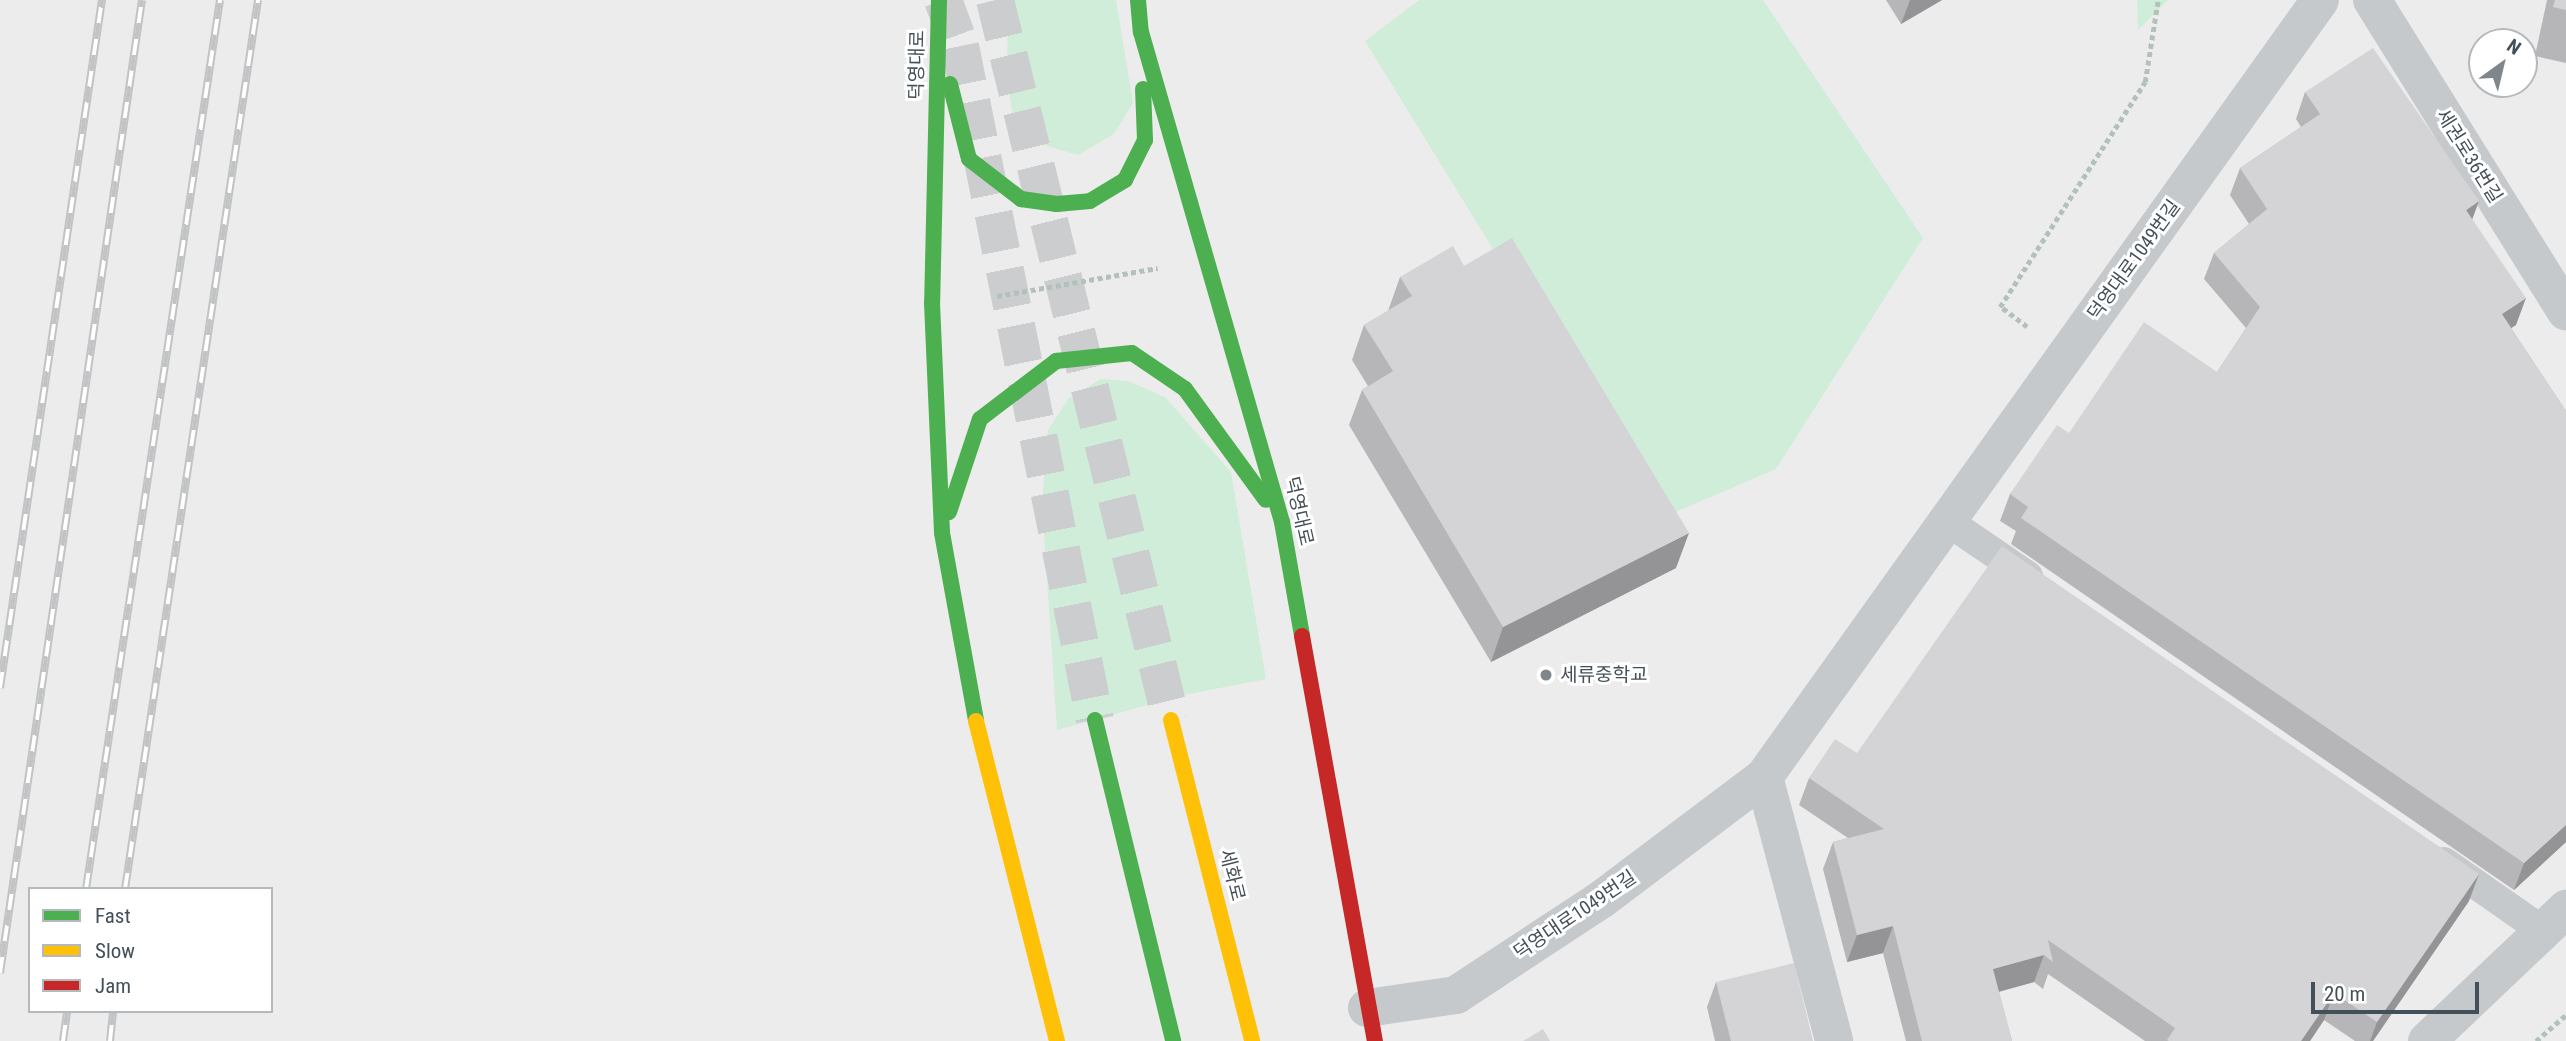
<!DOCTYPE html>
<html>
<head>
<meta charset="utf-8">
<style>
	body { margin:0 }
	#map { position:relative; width:2566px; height:1041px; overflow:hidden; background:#edecec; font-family:"Roboto Condensed","Noto Sans KR",sans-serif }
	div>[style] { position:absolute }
	.green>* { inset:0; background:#cfedd9 }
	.secondary-tunnel>* { height:38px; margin-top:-19px; transform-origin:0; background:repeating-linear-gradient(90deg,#cbcdcf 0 38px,transparent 0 57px) }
	.path>* { height:4.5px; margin-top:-2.25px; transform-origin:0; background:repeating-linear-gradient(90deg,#b3c1bc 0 5px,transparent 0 8.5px) }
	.lane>* { height:30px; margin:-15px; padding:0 15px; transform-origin:15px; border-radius:15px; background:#c6c9cb }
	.street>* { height:38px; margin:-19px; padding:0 19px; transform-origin:19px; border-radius:19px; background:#c6c9cb }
	.fast>* { height:16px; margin:-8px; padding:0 8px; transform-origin:8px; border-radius:8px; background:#4caf50 }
	.slow>* { height:16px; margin:-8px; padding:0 8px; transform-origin:8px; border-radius:8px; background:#ffc107 }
	.jam>* { height:16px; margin:-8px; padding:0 8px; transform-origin:8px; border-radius:8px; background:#c62828 }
	.rail>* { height:8px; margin-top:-4px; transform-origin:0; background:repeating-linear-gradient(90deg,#fff 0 16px,#c1c3c5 0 32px); box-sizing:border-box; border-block:2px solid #c1c3c5 }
	.wall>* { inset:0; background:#b6b6b9 }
	.shaded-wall>* { inset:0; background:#949496 }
	.building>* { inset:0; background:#d4d4d7 }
	.dots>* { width:19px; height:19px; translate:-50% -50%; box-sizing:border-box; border:4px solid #fff; border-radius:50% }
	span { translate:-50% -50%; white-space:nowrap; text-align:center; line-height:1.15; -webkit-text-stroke:6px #fff; paint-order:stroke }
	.street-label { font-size:19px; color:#445059 }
	.poi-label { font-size:19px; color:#445059 }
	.left { translate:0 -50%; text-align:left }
	.legend { position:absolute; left:28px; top:887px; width:245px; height:126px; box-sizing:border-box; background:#fff; border:2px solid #b4b9bd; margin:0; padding:9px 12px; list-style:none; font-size:21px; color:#445059 }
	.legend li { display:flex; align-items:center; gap:14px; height:35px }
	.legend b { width:35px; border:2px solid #b4b9bd }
	.north { position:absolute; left:2468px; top:28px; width:70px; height:70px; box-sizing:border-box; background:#fff; border:2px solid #b4b9bd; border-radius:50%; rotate:34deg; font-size:19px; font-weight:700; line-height:28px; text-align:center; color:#445059 }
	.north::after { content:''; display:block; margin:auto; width:24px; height:32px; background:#7f878c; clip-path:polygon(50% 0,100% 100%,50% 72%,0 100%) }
	.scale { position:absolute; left:2311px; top:982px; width:168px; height:32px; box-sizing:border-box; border:4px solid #445059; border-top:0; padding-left:9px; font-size:21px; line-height:24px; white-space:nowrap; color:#445059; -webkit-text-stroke:5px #fff; paint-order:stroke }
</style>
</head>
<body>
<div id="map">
	<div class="green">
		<i style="clip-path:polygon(1008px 0,1116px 0,1133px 103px,1114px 134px,1078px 155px,1016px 137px,1007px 78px)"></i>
		<i style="clip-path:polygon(1419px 0,1763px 0,1923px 238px,1776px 469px,1659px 519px,1365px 41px)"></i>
		<i style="clip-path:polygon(2137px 0,2168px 0,2138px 30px)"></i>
		<i style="clip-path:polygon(1101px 379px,1128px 381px,1165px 397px,1231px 472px,1266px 679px,1184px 695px,1057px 730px,1042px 503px,1048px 430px,1069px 398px)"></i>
	</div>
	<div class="secondary-tunnel">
		<i style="left:943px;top:0;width:49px;rotate:69.7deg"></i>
		<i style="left:960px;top:46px;width:687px;rotate:78.67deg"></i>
		<i style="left:995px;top:0;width:741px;rotate:76.26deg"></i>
	</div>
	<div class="path">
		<i style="left:997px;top:296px;width:163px;rotate:-9.9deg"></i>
		<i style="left:2027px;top:327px;width:34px;rotate:-143deg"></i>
		<i style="left:2000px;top:307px;width:268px;rotate:-57.2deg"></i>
		<i style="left:2145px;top:82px;width:83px;rotate:-81deg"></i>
		<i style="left:2536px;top:1041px;width:40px;rotate:-41deg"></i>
	</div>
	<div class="lane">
		<i style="left:1947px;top:521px;width:98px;rotate:34.2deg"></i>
		<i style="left:2444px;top:862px;width:121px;rotate:34.9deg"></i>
	</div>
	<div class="street">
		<i style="left:2372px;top:0;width:367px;rotate:58.1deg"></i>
		<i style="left:1764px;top:777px;width:273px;rotate:75.1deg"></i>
		<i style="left:1367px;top:1008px;width:90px;rotate:-8.3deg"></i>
		<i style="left:1456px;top:995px;width:175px;rotate:-33.3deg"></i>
		<i style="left:1602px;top:899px;width:203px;rotate:-37deg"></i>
		<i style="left:1764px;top:777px;width:955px;rotate:-54.41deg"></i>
		<i style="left:2427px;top:1041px;width:192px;rotate:-43.5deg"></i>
	</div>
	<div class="fast">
		<i style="left:939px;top:0;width:303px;rotate:91.3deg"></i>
		<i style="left:932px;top:303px;width:230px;rotate:87.5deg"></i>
		<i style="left:942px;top:533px;width:191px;rotate:79.7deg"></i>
		<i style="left:1138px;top:0;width:32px;rotate:85deg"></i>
		<i style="left:1141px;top:32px;width:510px;rotate:73.95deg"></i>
		<i style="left:1282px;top:522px;width:116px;rotate:80deg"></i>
		<i style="left:950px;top:84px;width:77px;rotate:75.8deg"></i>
		<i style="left:969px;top:159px;width:66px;rotate:37.6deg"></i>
		<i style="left:1021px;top:199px;width:36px;rotate:8deg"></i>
		<i style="left:1057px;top:204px;width:33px;rotate:-5deg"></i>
		<i style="left:1090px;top:201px;width:41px;rotate:-31deg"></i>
		<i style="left:1125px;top:180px;width:45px;rotate:-63.4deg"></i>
		<i style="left:1145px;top:140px;width:51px;rotate:-92.2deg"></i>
		<i style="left:949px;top:512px;width:98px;rotate:-71.6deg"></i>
		<i style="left:980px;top:419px;width:96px;rotate:-37.3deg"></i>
		<i style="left:1056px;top:361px;width:76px;rotate:-6deg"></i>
		<i style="left:1132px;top:353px;width:64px;rotate:34.2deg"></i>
		<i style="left:1185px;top:389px;width:137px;rotate:53.9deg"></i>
		<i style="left:1095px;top:720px;width:330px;rotate:76.3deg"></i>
	</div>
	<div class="slow">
		<i style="left:1171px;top:720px;width:331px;rotate:75.8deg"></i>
		<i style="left:976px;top:721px;width:330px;rotate:75.8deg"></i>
	</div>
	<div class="jam">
		<i style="left:1302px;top:636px;width:412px;rotate:79.8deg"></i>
	</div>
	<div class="rail">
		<i style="left:0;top:688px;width:696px;rotate:-81.57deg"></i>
		<i style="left:86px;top:889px;width:899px;rotate:-81.43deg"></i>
		<i style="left:125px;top:889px;width:899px;rotate:-81.49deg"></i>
		<i style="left:0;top:973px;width:983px;rotate:-81.7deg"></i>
		<i style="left:63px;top:1041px;width:30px;rotate:-82deg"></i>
		<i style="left:110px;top:1041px;width:30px;rotate:-84deg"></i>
	</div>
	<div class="wall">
		<i style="clip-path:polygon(1886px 0,1942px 0,1901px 24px)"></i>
		<i style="clip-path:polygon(2547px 0,2566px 0,2566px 63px,2535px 56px)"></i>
		<i style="clip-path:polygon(2305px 92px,2472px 219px,2516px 325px,2511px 328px,2566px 411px,2566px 842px,2514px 890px,2011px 544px,2016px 531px,2000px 521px,2010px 494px,2069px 433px,2217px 372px,2246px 328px,2204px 279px,2214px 253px,2249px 224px,2230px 195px,2240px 168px,2301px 127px,2296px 119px)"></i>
		<i style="clip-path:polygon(1464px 266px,1676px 568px,1491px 662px,1349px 425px,1362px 390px,1368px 386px,1352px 360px,1364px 325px,1388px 311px,1400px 277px)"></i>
		<i style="clip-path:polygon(1857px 753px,2469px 901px,2373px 1041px,2355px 1041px,2324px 1020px,2310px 1041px,2145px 1041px,2048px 974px,2043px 989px,2034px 982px,1999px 992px,2012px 1041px,1906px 1041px,1883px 953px,1847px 962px,1823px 869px,1833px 842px,1848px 838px,1799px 805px,1809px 778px)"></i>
		<i style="clip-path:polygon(1716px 982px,1813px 1041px,1715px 1041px,1707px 1007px)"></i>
	</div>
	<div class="shaded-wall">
		<i style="clip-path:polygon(1910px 0,1942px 0,1901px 24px)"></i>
		<i style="clip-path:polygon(2479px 201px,2469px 228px,2466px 210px)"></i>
		<i style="clip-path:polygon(2526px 298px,2516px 325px,2492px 340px,2502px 314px)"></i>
		<i style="clip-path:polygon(1689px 533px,1676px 568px,1491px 662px,1503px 627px)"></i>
		<i style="clip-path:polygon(2566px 825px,2566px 842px,2514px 890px,2524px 863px)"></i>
		<i style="clip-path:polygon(2479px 874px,2469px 901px,2373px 1041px,2370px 1041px,2377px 1022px)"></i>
		<i style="clip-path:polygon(1893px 926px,1883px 953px,1847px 962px,1857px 935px)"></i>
		<i style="clip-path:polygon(2044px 955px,2034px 982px,1983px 996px,1993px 969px)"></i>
		<i style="clip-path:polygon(2334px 993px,2324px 1020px,2310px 1041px,2301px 1041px)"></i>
	</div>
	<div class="building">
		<i style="clip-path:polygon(2555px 0,2566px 0,2566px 10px,2553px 7px)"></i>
		<i style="clip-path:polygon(2373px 48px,2479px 201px,2466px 210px,2526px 298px,2502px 314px,2566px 411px,2566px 825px,2524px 863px,2021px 518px,2028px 507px,2010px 494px,2057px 425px,2069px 433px,2144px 322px,2217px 372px,2260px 307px,2214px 253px,2267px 209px,2240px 168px,2320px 114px,2305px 92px)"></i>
		<i style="clip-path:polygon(1512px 238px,1689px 533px,1503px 627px,1362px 390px,1393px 371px,1364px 325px,1412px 296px,1400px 277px,1453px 246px,1464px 266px)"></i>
		<i style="clip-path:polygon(2002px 546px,2479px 874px,2377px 1022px,2334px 993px,2301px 1041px,2169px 1041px,2167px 1040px,2175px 1028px,2048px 940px,2053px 962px,2044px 955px,1993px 969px,2012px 1041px,1922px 1041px,1893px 926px,1857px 935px,1833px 842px,1884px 829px,1809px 778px,1835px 739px,1857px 753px)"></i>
		<i style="clip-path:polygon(1794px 963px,1813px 1041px,1731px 1041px,1716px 982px)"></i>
		<i style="clip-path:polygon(1543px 1029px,1550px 1041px,1523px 1041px)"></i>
	</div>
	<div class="dots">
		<i style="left:1546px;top:675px;background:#7f878c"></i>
	</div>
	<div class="street-label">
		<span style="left:917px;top:65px;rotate:-89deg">덕영대로</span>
		<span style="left:2469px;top:156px;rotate:58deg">세권로36번길</span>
		<span style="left:2134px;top:260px;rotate:-54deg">덕영대로1049번길</span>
		<span style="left:1299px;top:511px;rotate:77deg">덕영대로</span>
		<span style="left:1232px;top:875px;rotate:76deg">세화로</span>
		<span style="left:1575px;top:915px;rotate:-34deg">덕영대로1049번길</span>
	</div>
	<div class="poi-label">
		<span class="left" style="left:1560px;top:675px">세류중학교</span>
	</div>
	<ul class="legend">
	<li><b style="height:9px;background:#4caf50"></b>Fast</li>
	<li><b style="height:9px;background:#ffc107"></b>Slow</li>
	<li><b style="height:9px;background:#c62828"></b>Jam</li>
	</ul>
	<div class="north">N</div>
	<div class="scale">20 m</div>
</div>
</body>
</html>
